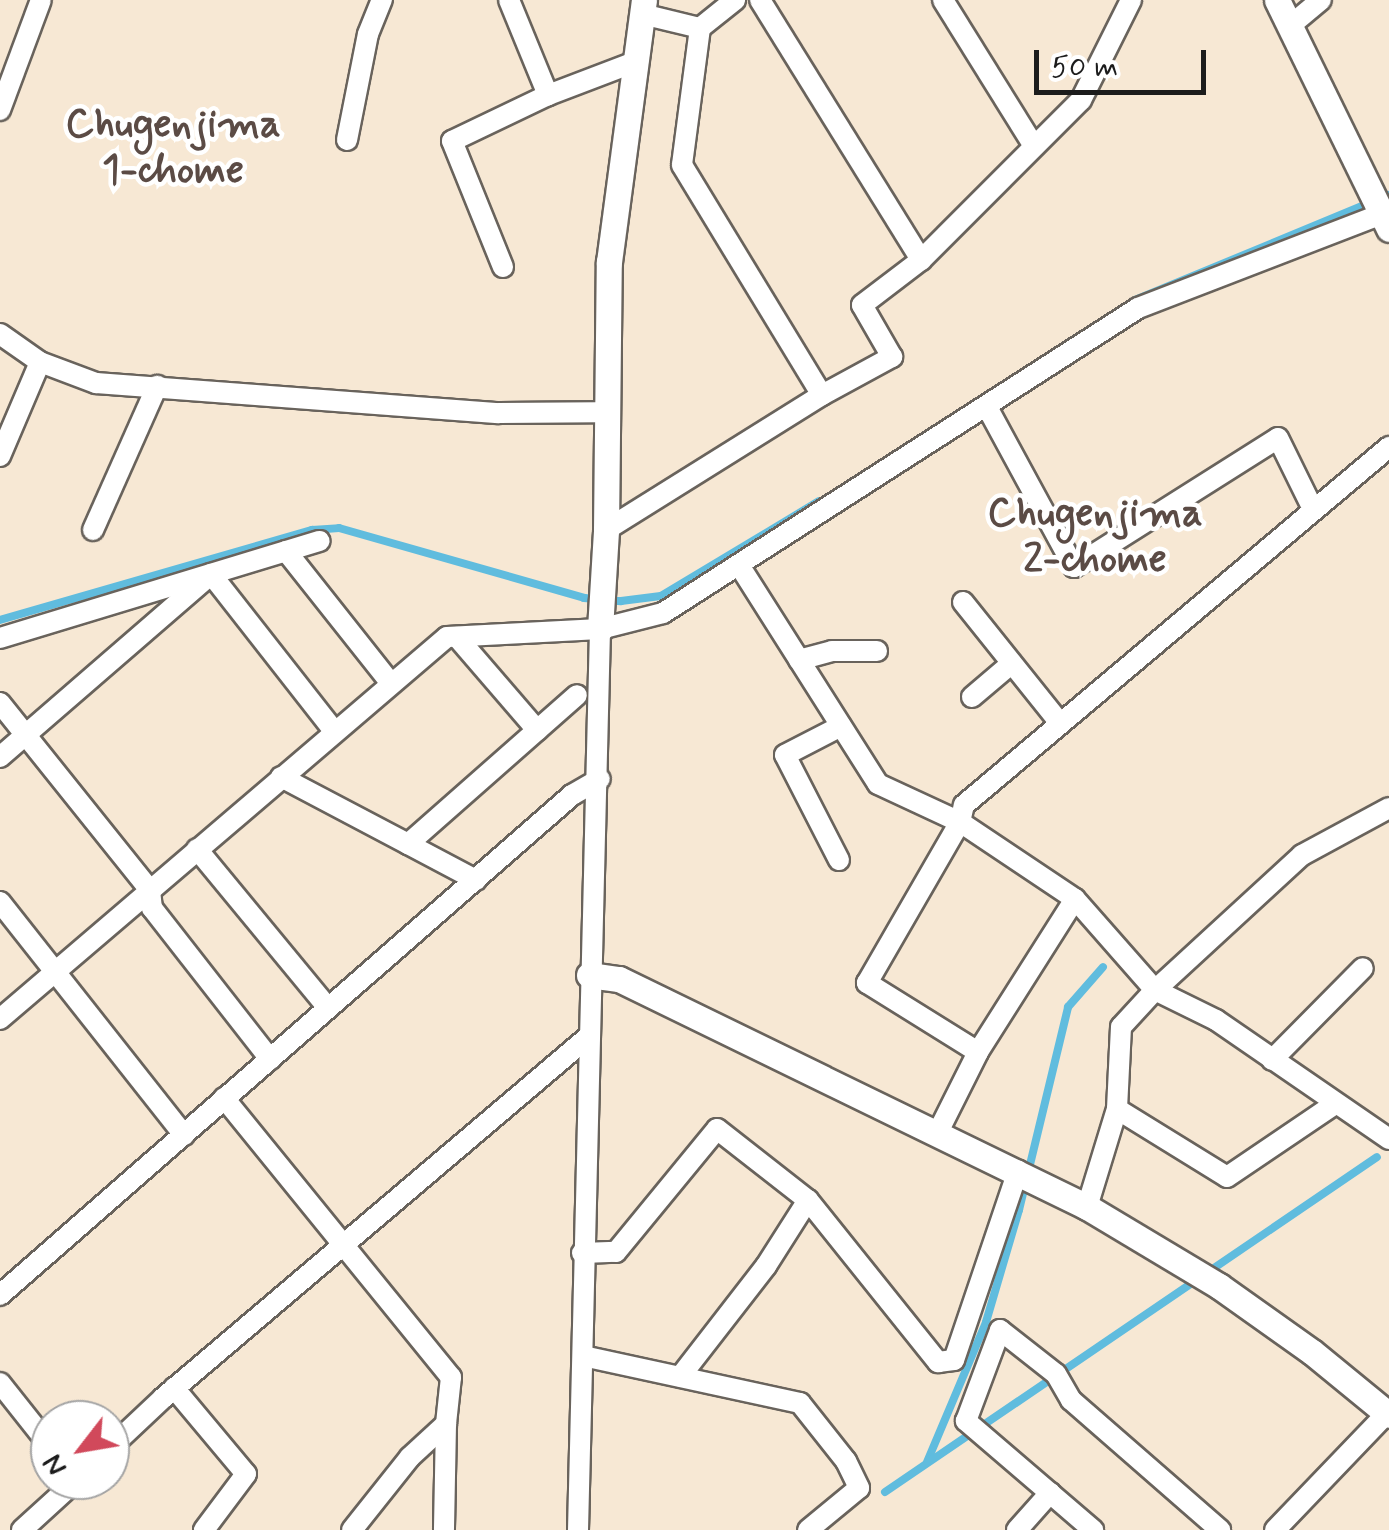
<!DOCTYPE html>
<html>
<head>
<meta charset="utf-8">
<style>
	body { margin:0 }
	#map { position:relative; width:1389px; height:1530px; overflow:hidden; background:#f7e8d4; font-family:Mynerve,sans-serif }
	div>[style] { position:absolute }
	.stream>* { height:8px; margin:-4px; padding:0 4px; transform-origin:4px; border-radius:4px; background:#60bcde }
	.roads { filter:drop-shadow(2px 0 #69635c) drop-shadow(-2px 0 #69635c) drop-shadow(0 2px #69635c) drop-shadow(0 -2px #69635c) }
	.minor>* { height:20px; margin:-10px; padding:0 10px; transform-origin:10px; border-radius:10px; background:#fff }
	.tertiary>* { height:25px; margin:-12.5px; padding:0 12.5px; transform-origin:12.5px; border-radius:12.5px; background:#fff }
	span { translate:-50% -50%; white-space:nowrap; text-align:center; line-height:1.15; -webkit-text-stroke:9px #fff; paint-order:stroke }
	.neighbourhood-label { font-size:40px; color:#5b4b45; font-weight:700 }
	.north { position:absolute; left:30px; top:1400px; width:100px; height:100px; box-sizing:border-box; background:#fff; border:2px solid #a4a4a4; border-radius:50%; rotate:239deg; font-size:28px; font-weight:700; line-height:40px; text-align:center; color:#1c1c1c }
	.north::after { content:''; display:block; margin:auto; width:35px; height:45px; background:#d1495b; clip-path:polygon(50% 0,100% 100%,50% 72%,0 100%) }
	.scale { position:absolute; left:1034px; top:50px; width:172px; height:45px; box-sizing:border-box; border:5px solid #1c1c1c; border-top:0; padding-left:12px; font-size:30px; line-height:35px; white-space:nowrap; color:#1c1c1c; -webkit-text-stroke:8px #fff; paint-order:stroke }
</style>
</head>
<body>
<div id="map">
	<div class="stream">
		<i style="left:1135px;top:300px;width:275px;rotate:-22.5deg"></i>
		<i style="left:0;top:620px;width:325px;rotate:-16.1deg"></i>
		<i style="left:312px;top:530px;width:27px;rotate:-4deg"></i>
		<i style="left:339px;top:528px;width:255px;rotate:15.9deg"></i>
		<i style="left:584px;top:598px;width:37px;rotate:5deg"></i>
		<i style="left:621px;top:601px;width:40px;rotate:-7.1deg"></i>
		<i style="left:661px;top:596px;width:184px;rotate:-31deg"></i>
		<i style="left:927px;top:1462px;width:152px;rotate:-67.1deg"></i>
		<i style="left:986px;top:1322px;width:117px;rotate:-73.6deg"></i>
		<i style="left:1019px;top:1210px;width:209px;rotate:-76.4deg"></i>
		<i style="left:1068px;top:1007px;width:53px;rotate:-48.8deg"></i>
		<i style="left:885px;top:1492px;width:595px;rotate:-34.25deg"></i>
	</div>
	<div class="roads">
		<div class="minor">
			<i style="left:509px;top:0;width:103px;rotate:67.7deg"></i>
			<i style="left:760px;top:0;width:306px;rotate:58.2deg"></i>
			<i style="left:943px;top:0;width:172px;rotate:58.1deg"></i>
			<i style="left:642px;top:14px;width:60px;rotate:13.6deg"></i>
			<i style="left:700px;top:28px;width:45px;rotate:-38.7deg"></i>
			<i style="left:1291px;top:25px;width:39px;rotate:-40deg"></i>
			<i style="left:700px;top:28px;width:138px;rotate:97.5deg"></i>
			<i style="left:682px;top:165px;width:269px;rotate:58.7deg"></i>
			<i style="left:0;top:110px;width:117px;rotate:-69.6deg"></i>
			<i style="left:347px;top:140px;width:108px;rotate:-78.8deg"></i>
			<i style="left:368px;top:34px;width:37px;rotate:-68deg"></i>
			<i style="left:503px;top:267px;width:136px;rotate:-112deg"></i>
			<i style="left:452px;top:141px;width:106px;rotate:-25.6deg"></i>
			<i style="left:548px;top:95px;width:93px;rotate:-20.8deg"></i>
			<i style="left:0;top:334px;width:49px;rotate:35deg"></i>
			<i style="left:40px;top:362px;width:60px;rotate:20.6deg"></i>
			<i style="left:96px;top:383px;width:404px;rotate:4.3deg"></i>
			<i style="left:499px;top:413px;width:107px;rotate:-0.5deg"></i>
			<i style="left:987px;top:407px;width:182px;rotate:61.5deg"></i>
			<i style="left:1074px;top:567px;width:241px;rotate:-32.3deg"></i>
			<i style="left:1278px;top:438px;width:79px;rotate:63.8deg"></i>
			<i style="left:0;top:456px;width:102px;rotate:-66.9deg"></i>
			<i style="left:93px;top:530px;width:158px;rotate:-66deg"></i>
			<i style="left:606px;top:530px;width:255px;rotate:-32deg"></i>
			<i style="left:822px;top:395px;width:80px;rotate:-28.5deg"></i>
			<i style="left:892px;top:357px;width:60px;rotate:-120deg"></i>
			<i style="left:862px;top:305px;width:74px;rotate:-37.3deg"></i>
			<i style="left:921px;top:260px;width:226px;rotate:-45deg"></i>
			<i style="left:1081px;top:100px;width:112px;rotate:-63.4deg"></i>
			<i style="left:286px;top:551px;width:167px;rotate:51.6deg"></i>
			<i style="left:739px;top:565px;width:259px;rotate:57.6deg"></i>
			<i style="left:878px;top:784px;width:90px;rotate:24.9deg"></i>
			<i style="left:960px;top:822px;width:138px;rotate:33.8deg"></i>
			<i style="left:1075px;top:899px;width:121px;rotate:48.7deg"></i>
			<i style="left:1155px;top:990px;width:50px;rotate:132.6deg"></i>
			<i style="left:1121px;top:1027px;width:82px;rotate:92.8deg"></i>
			<i style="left:1117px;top:1109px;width:129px;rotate:31.7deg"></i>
			<i style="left:1227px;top:1177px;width:130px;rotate:-34.1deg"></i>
			<i style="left:963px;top:602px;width:155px;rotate:51.3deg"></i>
			<i style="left:457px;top:637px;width:123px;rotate:49.3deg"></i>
			<i style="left:0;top:638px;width:334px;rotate:-16.9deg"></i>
			<i style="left:799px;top:660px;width:34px;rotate:-15deg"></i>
			<i style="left:832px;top:651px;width:45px"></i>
			<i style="left:972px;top:697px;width:52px;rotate:-40.4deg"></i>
			<i style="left:0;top:703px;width:240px;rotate:51.3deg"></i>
			<i style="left:150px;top:890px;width:18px;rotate:84deg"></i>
			<i style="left:152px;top:908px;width:192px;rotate:52deg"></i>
			<i style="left:0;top:757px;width:279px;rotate:-40.9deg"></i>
			<i style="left:211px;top:574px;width:199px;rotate:51.9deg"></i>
			<i style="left:281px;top:777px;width:144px;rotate:27.8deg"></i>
			<i style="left:1389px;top:808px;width:99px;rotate:151.6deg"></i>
			<i style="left:1302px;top:855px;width:200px;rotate:137.4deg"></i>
			<i style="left:1155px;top:990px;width:68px;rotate:26.2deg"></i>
			<i style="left:1216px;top:1020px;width:210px;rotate:34.5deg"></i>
			<i style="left:197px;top:849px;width:206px;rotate:50.5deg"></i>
			<i style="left:839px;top:860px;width:118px;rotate:-117.2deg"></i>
			<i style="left:785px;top:755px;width:63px;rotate:-27.4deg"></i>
			<i style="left:476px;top:880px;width:77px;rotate:-152.1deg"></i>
			<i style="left:408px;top:844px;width:225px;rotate:-41.4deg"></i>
			<i style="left:1075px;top:899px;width:181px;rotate:122.4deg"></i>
			<i style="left:978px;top:1052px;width:131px;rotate:-148.1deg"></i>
			<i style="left:867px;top:983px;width:186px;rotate:-60deg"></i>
			<i style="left:960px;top:822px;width:17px;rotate:-77deg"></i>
			<i style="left:964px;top:805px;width:556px;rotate:-40.11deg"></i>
			<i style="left:0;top:902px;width:297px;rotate:51.7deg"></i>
			<i style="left:0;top:1019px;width:588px;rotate:-40.52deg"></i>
			<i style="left:447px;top:637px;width:153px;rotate:-3deg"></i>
			<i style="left:600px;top:629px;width:65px;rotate:-14.3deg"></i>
			<i style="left:663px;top:613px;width:564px;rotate:-32.7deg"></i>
			<i style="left:1138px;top:308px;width:269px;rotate:-21.1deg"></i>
			<i style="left:1272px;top:1060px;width:129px;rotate:-45.3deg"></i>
			<i style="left:224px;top:1098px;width:360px;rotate:50.9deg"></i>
			<i style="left:451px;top:1377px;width:47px;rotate:96.1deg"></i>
			<i style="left:446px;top:1424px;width:106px;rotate:91.1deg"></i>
			<i style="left:938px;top:1132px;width:89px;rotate:-63.4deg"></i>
			<i style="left:808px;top:1200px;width:208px;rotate:51.3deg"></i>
			<i style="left:938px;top:1362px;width:16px;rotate:-7deg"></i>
			<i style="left:954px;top:1360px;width:200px;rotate:-71.3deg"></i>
			<i style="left:1087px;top:1207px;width:102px;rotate:-73deg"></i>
			<i style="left:582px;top:1253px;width:34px;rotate:-2deg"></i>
			<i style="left:616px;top:1252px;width:159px;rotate:-50.6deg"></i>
			<i style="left:717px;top:1129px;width:115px;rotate:38deg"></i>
			<i style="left:808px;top:1200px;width:78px;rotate:122.5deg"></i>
			<i style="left:766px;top:1266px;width:140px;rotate:127.8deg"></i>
			<i style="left:0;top:1295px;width:760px;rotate:-41.16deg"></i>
			<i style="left:572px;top:795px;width:32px;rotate:-30deg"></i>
			<i style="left:583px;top:1356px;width:222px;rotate:12.2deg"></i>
			<i style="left:800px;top:1403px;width:74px;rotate:51.6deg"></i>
			<i style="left:846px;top:1461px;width:30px;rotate:64deg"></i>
			<i style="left:859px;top:1488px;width:66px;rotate:140.5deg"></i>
			<i style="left:0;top:1383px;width:80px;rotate:51.6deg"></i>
			<i style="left:174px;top:1388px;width:112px;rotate:50.1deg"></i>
			<i style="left:246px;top:1474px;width:70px;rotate:126.9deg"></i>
			<i style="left:110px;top:1448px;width:73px;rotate:-43.3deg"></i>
			<i style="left:163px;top:1398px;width:558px;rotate:-40.34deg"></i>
			<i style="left:1050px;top:1493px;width:111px;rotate:-139.4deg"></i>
			<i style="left:966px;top:1421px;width:97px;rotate:-69.5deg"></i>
			<i style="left:1000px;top:1330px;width:71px;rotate:38.2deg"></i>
			<i style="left:1056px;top:1374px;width:30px;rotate:60deg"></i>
			<i style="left:1071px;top:1400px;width:198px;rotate:41.1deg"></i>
			<i style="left:22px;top:1530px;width:74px;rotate:-42.3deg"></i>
			<i style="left:352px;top:1530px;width:93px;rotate:-51.5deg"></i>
			<i style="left:410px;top:1457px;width:49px;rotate:-42.5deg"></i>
			<i style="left:578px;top:1530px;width:901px;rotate:-88.6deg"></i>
			<i style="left:1017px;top:1530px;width:50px;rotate:-48.3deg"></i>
			<i style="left:1050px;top:1493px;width:57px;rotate:40.7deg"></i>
			<i style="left:1275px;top:1530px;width:165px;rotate:-46.2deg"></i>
		</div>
		<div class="tertiary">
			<i style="left:1277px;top:0;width:255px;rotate:63.9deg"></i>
			<i style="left:600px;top:629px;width:99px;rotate:-86.5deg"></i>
			<i style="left:606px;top:530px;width:268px;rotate:-89.4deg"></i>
			<i style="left:609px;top:262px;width:264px;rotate:-82.4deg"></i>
			<i style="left:589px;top:975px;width:30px;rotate:8deg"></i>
			<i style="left:619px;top:979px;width:521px;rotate:25.97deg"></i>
			<i style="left:1087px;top:1207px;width:154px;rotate:30.9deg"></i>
			<i style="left:1219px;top:1286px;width:114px;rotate:35.4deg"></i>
			<i style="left:1312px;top:1352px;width:99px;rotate:39.3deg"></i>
		</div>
	</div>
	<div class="neighbourhood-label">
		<span style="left:173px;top:148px">Chugenjima<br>1-chome</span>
		<span style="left:1095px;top:537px">Chugenjima<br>2-chome</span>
	</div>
	<div class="north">N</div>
	<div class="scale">50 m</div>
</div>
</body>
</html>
